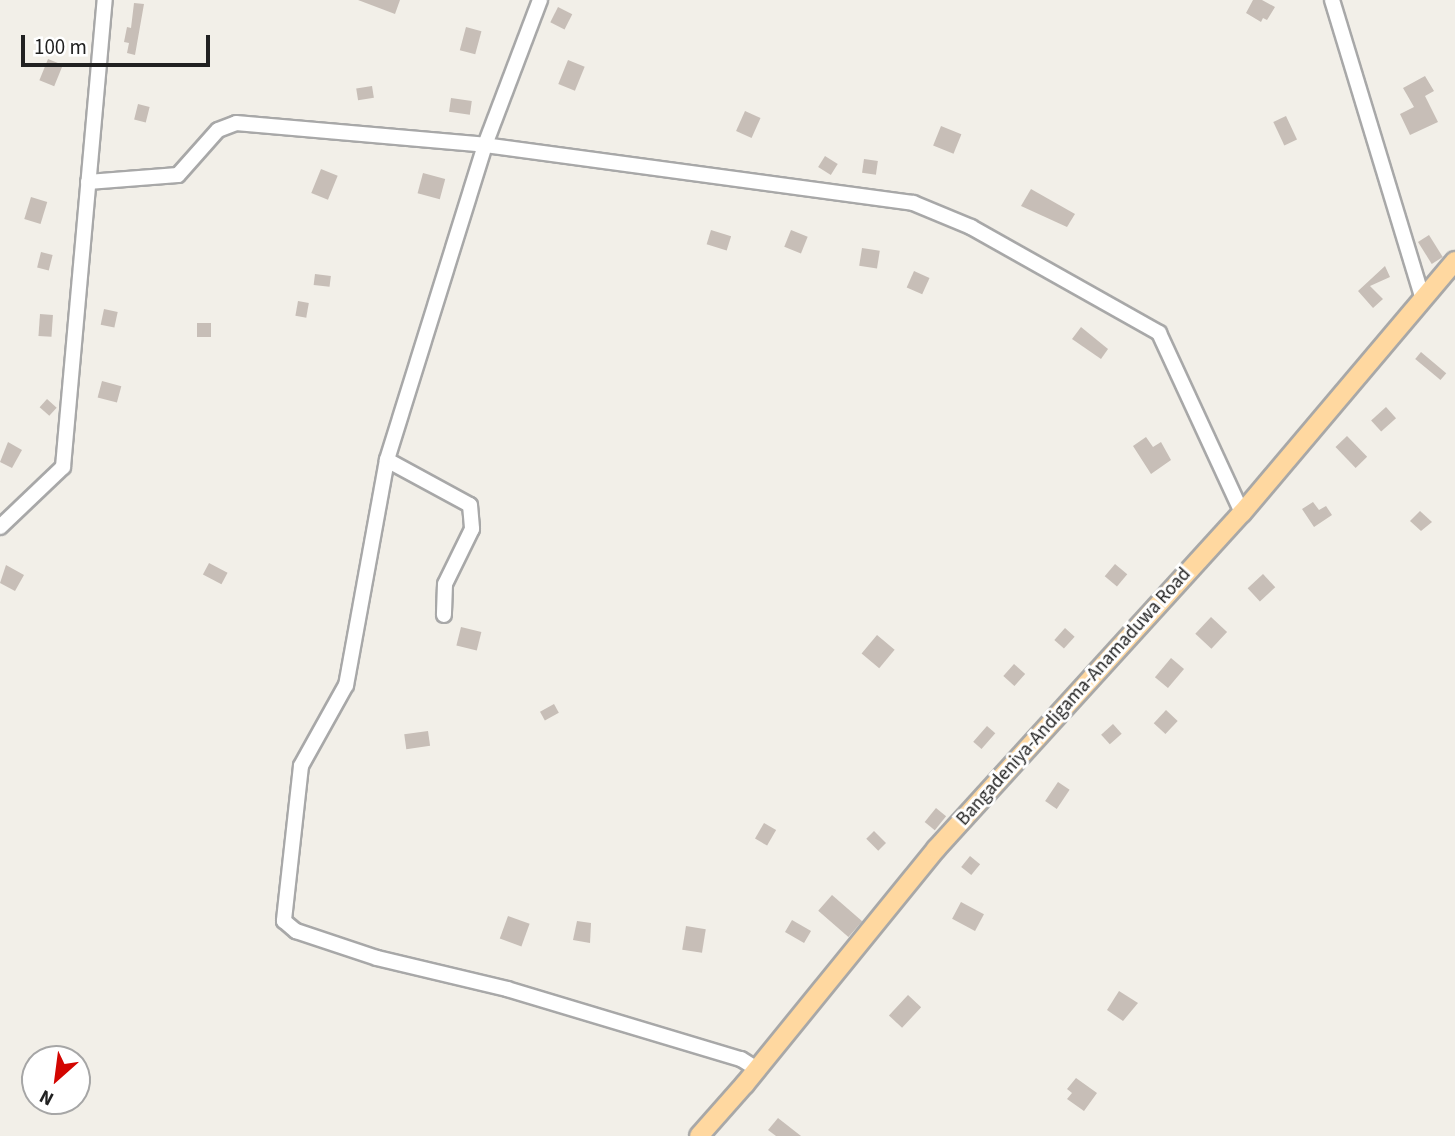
<!DOCTYPE html>
<html>
<head>
<meta charset="utf-8">
<style>
	body { margin:0 }
	#map { position:relative; width:1455px; height:1136px; overflow:hidden; background:#f2efe8; font-family:"Source Sans 3",sans-serif }
	div>[style] { position:absolute }
	.building>* { inset:0; background:#c7beb7; transform-origin:0 0 }
	.roads { filter:drop-shadow(2px 0 #a8a8a8) drop-shadow(-2px 0 #a8a8a8) drop-shadow(0 2px #a8a8a8) drop-shadow(0 -2px #a8a8a8) }
	.minor>* { height:14px; margin:-7px; padding:0 7px; transform-origin:7px; border-radius:7px; background:#fff }
	.major>* { height:18px; margin:-9px; padding:0 9px; transform-origin:9px; border-radius:9px; background:#ffd8a0 }
	span { translate:-50% -50%; white-space:nowrap; text-align:center; line-height:1.15; -webkit-text-stroke:6px #fff; paint-order:stroke }
	.street-label { font-size:19px; color:#212121 }
	.north { position:absolute; left:21px; top:1045px; width:70px; height:70px; box-sizing:border-box; background:#fff; border:2px solid #a6a6a6; border-radius:50%; rotate:208deg; font-size:19px; font-weight:700; line-height:28px; text-align:center; color:#212121 }
	.north::after { content:''; display:block; margin:auto; width:24px; height:32px; background:#d30500; clip-path:polygon(50% 0,100% 100%,50% 72%,0 100%) }
	.scale { position:absolute; left:21px; top:35px; width:189px; height:32px; box-sizing:border-box; border:4px solid #212121; border-top:0; padding-left:9px; font-size:21px; line-height:24px; white-space:nowrap; color:#212121; -webkit-text-stroke:5px #fff; paint-order:stroke }
</style>
</head>
<body>
<div id="map">
	<div class="building">
		<i style="clip-path:polygon(358px 0,400px 0,395px 14px)"></i>
		<i style="clip-path:polygon(1253px 0,1262px 0,1275px 7px,1267px 20px,1263px 18px,1261px 22px,1246px 13px)"></i>
		<i style="clip-path:polygon(134px 3px,144px 4px,135px 55px,127px 53px,129px 43px,124px 42px,127px 27px,131px 28px)"></i>
		<i style="left:558px;top:7px;width:16px;height:17px;rotate:27deg"></i>
		<i style="left:466px;top:27px;width:16px;height:24px;rotate:15deg"></i>
		<i style="left:48px;top:59px;width:16px;height:23px;rotate:22deg"></i>
		<i style="left:568px;top:60px;width:18px;height:26px;rotate:22deg"></i>
		<i style="clip-path:polygon(1425px 76px,1434px 91px,1425px 96px,1438px 122px,1410px 135px,1400px 114px,1414px 107px,1403px 88px)"></i>
		<i style="left:372px;top:86px;width:12px;height:16px;rotate:81deg"></i>
		<i style="left:451px;top:98px;width:21px;height:14px;rotate:8deg"></i>
		<i style="left:138px;top:104px;width:12px;height:16px;rotate:14deg"></i>
		<i style="left:745px;top:111px;width:17px;height:22px;rotate:24deg"></i>
		<i style="left:1286px;top:116px;width:26px;height:14px;rotate:65deg"></i>
		<i style="left:941px;top:126px;width:22px;height:21px;rotate:22deg"></i>
		<i style="left:825px;top:156px;width:15px;height:13px;rotate:32deg"></i>
		<i style="left:864px;top:159px;width:14px;height:14px;rotate:8deg"></i>
		<i style="left:321px;top:169px;width:18px;height:26px;rotate:22deg"></i>
		<i style="left:423px;top:173px;width:23px;height:21px;rotate:15deg"></i>
		<i style="clip-path:polygon(1031px 189px,1075px 214px,1067px 227px,1021px 206px)"></i>
		<i style="left:31px;top:197px;width:17px;height:23px;rotate:17deg"></i>
		<i style="left:711px;top:230px;width:21px;height:15px;rotate:17deg"></i>
		<i style="left:791px;top:230px;width:18px;height:18px;rotate:22deg"></i>
		<i style="left:1429px;top:235px;width:26px;height:13px;rotate:58deg"></i>
		<i style="left:862px;top:248px;width:18px;height:18px;rotate:9deg"></i>
		<i style="left:41px;top:252px;width:12px;height:16px;rotate:14deg"></i>
		<i style="clip-path:polygon(1385px 266px,1390px 277px,1370px 286px,1383px 299px,1373px 308px,1358px 291px)"></i>
		<i style="left:914px;top:271px;width:17px;height:18px;rotate:24deg"></i>
		<i style="left:315px;top:274px;width:16px;height:11px;rotate:7deg"></i>
		<i style="left:298px;top:301px;width:11px;height:15px;rotate:10deg"></i>
		<i style="left:104px;top:309px;width:14px;height:16px;rotate:12deg"></i>
		<i style="left:40px;top:314px;width:13px;height:22px;rotate:4deg"></i>
		<i style="left:197px;top:323px;width:14px;height:14px"></i>
		<i style="clip-path:polygon(1081px 327px,1108px 349px,1101px 359px,1072px 339px)"></i>
		<i style="left:1421px;top:352px;width:33px;height:9px;rotate:40deg"></i>
		<i style="left:102px;top:381px;width:20px;height:17px;rotate:15deg"></i>
		<i style="left:47px;top:399px;width:13px;height:11px;rotate:42deg"></i>
		<i style="left:1386px;top:407px;width:15px;height:20px;rotate:48deg"></i>
		<i style="left:1347px;top:436px;width:29px;height:16px;rotate:46deg"></i>
		<i style="clip-path:polygon(1146px 437px,1153px 447px,1161px 442px,1171px 460px,1151px 474px,1133px 446px)"></i>
		<i style="clip-path:polygon(8px 442px,22px 450px,12px 468px,0 462px)"></i>
		<i style="clip-path:polygon(1313px 502px,1319px 510px,1326px 506px,1332px 515px,1314px 527px,1302px 509px)"></i>
		<i style="clip-path:polygon(1420px 511px,1432px 522px,1421px 531px,1410px 521px)"></i>
		<i style="left:209px;top:563px;width:21px;height:13px;rotate:28deg"></i>
		<i style="left:1115px;top:564px;width:16px;height:16px;rotate:40deg"></i>
		<i style="clip-path:polygon(6px 565px,24px 575px,15px 591px,0 583px)"></i>
		<i style="left:1263px;top:574px;width:18px;height:21px;rotate:47deg"></i>
		<i style="left:1211px;top:617px;width:22px;height:23px;rotate:43deg"></i>
		<i style="left:461px;top:627px;width:21px;height:19px;rotate:14deg"></i>
		<i style="left:1065px;top:628px;width:13px;height:16px;rotate:42deg"></i>
		<i style="left:877px;top:635px;width:23px;height:24px;rotate:40deg"></i>
		<i style="left:1171px;top:658px;width:17px;height:25px;rotate:40deg"></i>
		<i style="left:1014px;top:664px;width:15px;height:16px;rotate:42deg"></i>
		<i style="left:554px;top:704px;width:10px;height:16px;rotate:61deg"></i>
		<i style="left:1166px;top:710px;width:16px;height:18px;rotate:43deg"></i>
		<i style="left:1113px;top:724px;width:13px;height:16px;rotate:48deg"></i>
		<i style="left:987px;top:726px;width:11px;height:21px;rotate:41deg"></i>
		<i style="left:428px;top:731px;width:15px;height:24px;rotate:82deg"></i>
		<i style="left:1058px;top:782px;width:14px;height:23px;rotate:34deg"></i>
		<i style="left:936px;top:808px;width:13px;height:18px;rotate:39deg"></i>
		<i style="left:764px;top:823px;width:14px;height:18px;rotate:30deg"></i>
		<i style="left:874px;top:831px;width:17px;height:11px;rotate:45deg"></i>
		<i style="left:970px;top:856px;width:13px;height:14px;rotate:39deg"></i>
		<i style="left:832px;top:895px;width:40px;height:21px;rotate:41deg"></i>
		<i style="left:961px;top:902px;width:26px;height:19px;rotate:28deg"></i>
		<i style="left:508px;top:916px;width:23px;height:24px;rotate:20deg"></i>
		<i style="left:792px;top:920px;width:22px;height:14px;rotate:30deg"></i>
		<i style="clip-path:polygon(577px 921px,591px 923px,590px 943px,573px 940px)"></i>
		<i style="left:686px;top:926px;width:20px;height:24px;rotate:9deg"></i>
		<i style="clip-path:polygon(1119px 991px,1138px 1003px,1123px 1021px,1107px 1010px)"></i>
		<i style="left:908px;top:995px;width:18px;height:28px;rotate:43deg"></i>
		<i style="clip-path:polygon(1076px 1078px,1097px 1093px,1084px 1111px,1067px 1099px,1072px 1093px,1067px 1089px)"></i>
		<i style="clip-path:polygon(778px 1118px,801px 1136px,776px 1136px,768px 1130px)"></i>
	</div>
	<div class="roads">
		<div class="minor">
			<i style="left:540px;top:0;width:155px;rotate:110.8deg"></i>
			<i style="left:485px;top:145px;width:330px;rotate:107.3deg"></i>
			<i style="left:387px;top:460px;width:229px;rotate:100.3deg"></i>
			<i style="left:346px;top:685px;width:93px;rotate:119.1deg"></i>
			<i style="left:301px;top:766px;width:156px;rotate:96.3deg"></i>
			<i style="left:284px;top:921px;width:16px;rotate:40deg"></i>
			<i style="left:296px;top:931px;width:85px;rotate:18.4deg"></i>
			<i style="left:377px;top:958px;width:134px;rotate:13.4deg"></i>
			<i style="left:507px;top:989px;width:244px;rotate:16.7deg"></i>
			<i style="left:741px;top:1059px;width:19px;rotate:32deg"></i>
			<i style="left:1332px;top:0;width:313px;rotate:73.1deg"></i>
			<i style="left:88px;top:182px;width:90px;rotate:-4.4deg"></i>
			<i style="left:178px;top:175px;width:60px;rotate:-48.4deg"></i>
			<i style="left:218px;top:130px;width:19px;rotate:-21deg"></i>
			<i style="left:236px;top:123px;width:250px;rotate:5deg"></i>
			<i style="left:485px;top:145px;width:432px;rotate:7.7deg"></i>
			<i style="left:913px;top:203px;width:63px;rotate:22.5deg"></i>
			<i style="left:971px;top:227px;width:216px;rotate:29.4deg"></i>
			<i style="left:1159px;top:333px;width:198px;rotate:65.2deg"></i>
			<i style="left:387px;top:460px;width:94px;rotate:28.5deg"></i>
			<i style="left:470px;top:505px;width:24px;rotate:85deg"></i>
			<i style="left:472px;top:529px;width:61px;rotate:116.1deg"></i>
			<i style="left:445px;top:584px;width:31px;rotate:92deg"></i>
			<i style="left:0;top:527px;width:87px;rotate:-43.6deg"></i>
			<i style="left:63px;top:467px;width:469px;rotate:-84.9deg"></i>
		</div>
		<div class="major">
			<i style="left:699px;top:1136px;width:69px;rotate:-48.5deg"></i>
			<i style="left:745px;top:1084px;width:303px;rotate:-50.9deg"></i>
			<i style="left:936px;top:849px;width:454px;rotate:-47.7deg"></i>
			<i style="left:1242px;top:513px;width:330px;rotate:-49.8deg"></i>
		</div>
	</div>
	<div class="street-label">
		<span style="left:1074px;top:697px;rotate:-48deg">Bangadeniya-Andigama-Anamaduwa Road</span>
	</div>
	<div class="north">N</div>
	<div class="scale">100 m</div>
</div>
</body>
</html>
